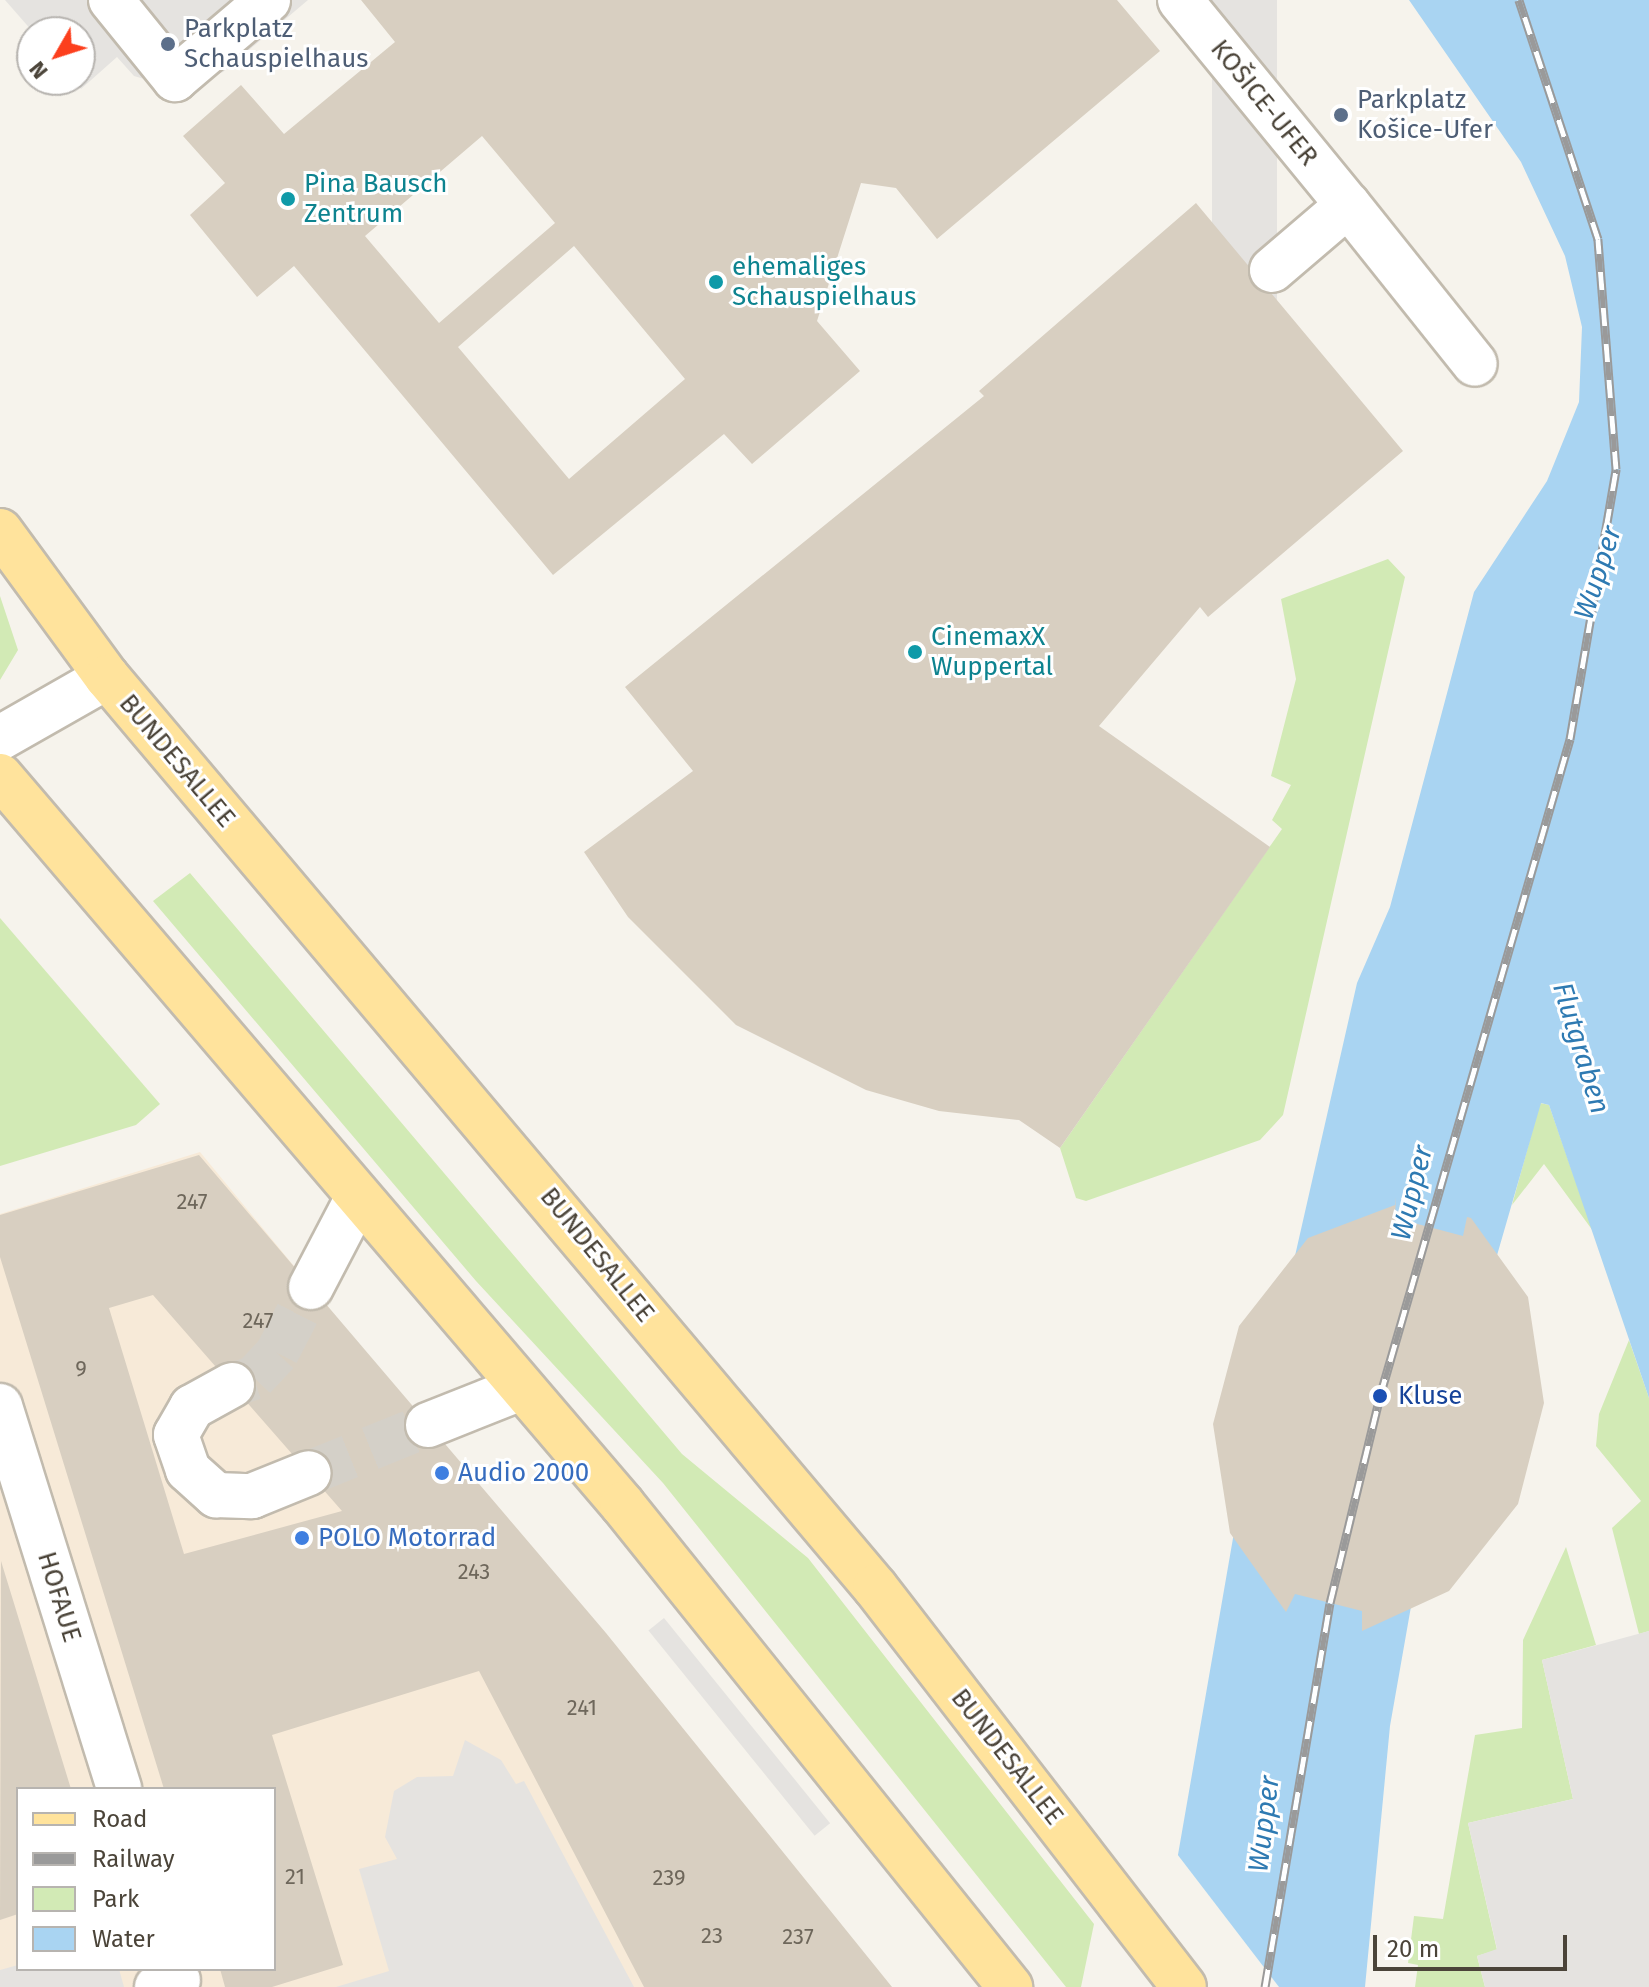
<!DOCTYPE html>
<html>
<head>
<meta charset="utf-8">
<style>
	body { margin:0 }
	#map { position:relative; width:1649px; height:1987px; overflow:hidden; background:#f6f3ec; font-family:"Fira Sans",sans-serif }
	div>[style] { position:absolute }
	.commercial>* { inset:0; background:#f7ead8 }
	.green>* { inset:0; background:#d2eab5 }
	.parking>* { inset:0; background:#e5e3e0; transform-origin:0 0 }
	.water>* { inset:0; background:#a9d4f2 }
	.pier>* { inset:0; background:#f6f3ec }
	.building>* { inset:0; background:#d8cfc1 }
	.minor-tunnel>* { height:44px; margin-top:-22px; transform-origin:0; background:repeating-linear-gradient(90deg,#d4d0c8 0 44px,transparent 0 66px) }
	.roads { filter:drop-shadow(2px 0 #c2bbae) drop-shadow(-2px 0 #c2bbae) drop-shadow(0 2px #c2bbae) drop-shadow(0 -2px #c2bbae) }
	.minor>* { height:44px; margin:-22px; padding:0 22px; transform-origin:22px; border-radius:22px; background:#fff }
	.major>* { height:44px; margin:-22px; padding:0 22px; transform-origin:22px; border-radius:22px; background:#ffe39c }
	.rail>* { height:9px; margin-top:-4.5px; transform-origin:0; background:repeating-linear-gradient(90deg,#fff 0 18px,#9a9a9a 0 36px); box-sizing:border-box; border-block:2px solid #9a9a9a }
	.dots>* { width:22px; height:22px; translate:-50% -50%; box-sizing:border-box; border:4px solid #fff; border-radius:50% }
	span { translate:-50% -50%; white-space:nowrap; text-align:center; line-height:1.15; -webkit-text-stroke:6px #fff; paint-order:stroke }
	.number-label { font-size:22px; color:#6e675b }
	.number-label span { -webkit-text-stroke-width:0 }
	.service-label { font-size:26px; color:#4e5e75 }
	.left { translate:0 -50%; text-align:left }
	.street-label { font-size:26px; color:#4b4439 }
	.culture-label { font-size:26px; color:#0d838f }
	.transit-label { font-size:26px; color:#164399 }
	.shop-label { font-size:26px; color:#366cbe }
	.water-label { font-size:28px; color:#2e7ab2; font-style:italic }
	.legend { position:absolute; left:16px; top:1787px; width:260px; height:184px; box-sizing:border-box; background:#fff; border:2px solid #b7b4b0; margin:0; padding:10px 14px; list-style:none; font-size:24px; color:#4b4439 }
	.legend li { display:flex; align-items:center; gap:16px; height:40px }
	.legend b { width:40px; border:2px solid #b7b4b0 }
	.north { position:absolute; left:16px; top:16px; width:80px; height:80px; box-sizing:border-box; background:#fff; border:2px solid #b7b4b0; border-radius:50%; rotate:231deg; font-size:22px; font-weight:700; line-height:32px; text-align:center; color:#4b4439 }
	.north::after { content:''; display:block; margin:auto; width:28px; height:36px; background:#fc3f1d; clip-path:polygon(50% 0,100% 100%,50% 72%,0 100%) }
	.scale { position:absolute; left:1373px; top:1935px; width:194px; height:36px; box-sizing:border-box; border:4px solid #4b4439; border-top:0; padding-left:10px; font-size:24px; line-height:28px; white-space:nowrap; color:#4b4439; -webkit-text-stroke:6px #fff; paint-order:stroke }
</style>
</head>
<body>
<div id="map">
	<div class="commercial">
		<i style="clip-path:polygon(evenodd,200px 1152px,888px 1987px,0 1987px,0 1214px,200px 1152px,18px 1789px,274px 1789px,274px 1969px,18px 1969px,18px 1789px)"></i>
	</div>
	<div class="green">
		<i style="clip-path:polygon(1388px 559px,1405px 577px,1283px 1115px,1260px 1140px,1086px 1201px,1076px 1198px,1060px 1148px,1282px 829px,1272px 820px,1291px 785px,1271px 776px,1296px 679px,1281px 599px)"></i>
		<i style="clip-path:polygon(0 596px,18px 650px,0 680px)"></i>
		<i style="clip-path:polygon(190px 873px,682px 1454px,808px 1558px,1094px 1924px,1081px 1987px,1066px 1987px,663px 1483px,476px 1281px,153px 901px)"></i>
		<i style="clip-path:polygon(0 918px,160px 1104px,136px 1125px,0 1166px)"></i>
		<i style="clip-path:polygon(1540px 1103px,1549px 1105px,1593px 1231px,1544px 1164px,1512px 1205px)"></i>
		<i style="clip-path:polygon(1629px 1340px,1649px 1398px,1649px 1631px,1639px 1634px,1612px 1528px,1641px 1501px,1596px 1446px,1599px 1414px)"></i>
		<i style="clip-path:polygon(1566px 1547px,1596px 1645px,1542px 1660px,1573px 1799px,1468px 1823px,1497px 1950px,1477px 1956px,1485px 1987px,1415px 1987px,1418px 1965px,1408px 1963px,1414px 1916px,1443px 1919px,1475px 1735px,1522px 1728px,1523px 1640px)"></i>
	</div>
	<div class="parking">
		<i style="clip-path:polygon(5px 0,308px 0,223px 72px,178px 89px,134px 76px,117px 57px,81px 89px,73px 80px,80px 80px,80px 32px,33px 32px)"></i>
		<i style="left:1212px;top:0;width:65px;height:341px"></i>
		<i style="left:664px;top:1618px;width:264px;height:20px;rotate:51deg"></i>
		<i style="clip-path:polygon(1649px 1631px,1649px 1987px,1485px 1987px,1477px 1956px,1497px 1949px,1468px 1823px,1573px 1799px,1542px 1660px)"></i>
		<i style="clip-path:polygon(465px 1740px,501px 1760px,516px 1784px,524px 1781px,634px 1987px,336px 1987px,389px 1971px,359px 1869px,397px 1859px,385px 1837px,394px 1791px,417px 1777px,453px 1776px)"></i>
		<i style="clip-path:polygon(18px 1965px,119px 1969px,124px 1987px,0 1987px,0 1970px)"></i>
	</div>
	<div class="water">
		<i style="clip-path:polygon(1409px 0,1649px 0,1649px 1398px,1549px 1105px,1541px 1103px,1435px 1470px,1390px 1726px,1365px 1987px,1155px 1987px,1240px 1498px,1357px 983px,1390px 907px,1474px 592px,1547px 481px,1579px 402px,1582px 327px,1565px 256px,1521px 162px)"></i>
	</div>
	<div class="pier">
		<i style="clip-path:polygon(1174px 1850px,1279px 1987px,1151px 1987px)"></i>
	</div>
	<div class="building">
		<i style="clip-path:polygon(evenodd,361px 0,1117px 0,1160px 51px,937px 239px,896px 188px,861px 183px,817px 321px,860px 371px,752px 464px,724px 434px,553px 575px,294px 266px,257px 297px,190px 215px,225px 183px,183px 136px,241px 85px,284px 134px,395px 42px,361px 0,482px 136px,555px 223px,439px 323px,365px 236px,482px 136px,361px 0,574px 246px,685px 379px,569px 479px,458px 347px,574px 246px)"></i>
		<i style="clip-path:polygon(1196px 203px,1403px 451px,1208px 617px,1200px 607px,1099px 726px,1270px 847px,1060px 1148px,1019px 1120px,939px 1111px,866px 1090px,736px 1025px,628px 917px,584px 852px,693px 771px,625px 687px,984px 396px,979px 391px)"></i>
		<i style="clip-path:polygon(evenodd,199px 1155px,606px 1633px,892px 1987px,644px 1987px,479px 1671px,272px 1735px,343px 1965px,272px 1987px,225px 1987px,220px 1969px,274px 1969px,274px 1789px,164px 1789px,0 1257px,0 1215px,199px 1155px,153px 1295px,342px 1511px,184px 1554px,109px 1308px,153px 1295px)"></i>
		<i style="clip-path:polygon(1396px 1197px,1395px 1218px,1463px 1236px,1467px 1217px,1471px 1218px,1528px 1297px,1544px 1403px,1518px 1504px,1449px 1591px,1362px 1631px,1362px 1611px,1295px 1594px,1286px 1612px,1230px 1533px,1213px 1424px,1239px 1326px,1308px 1238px,1395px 1205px)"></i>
		<i style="clip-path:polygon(1px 1561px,71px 1789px,18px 1789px,18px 1914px,0 1920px)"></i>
	</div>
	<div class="minor-tunnel">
		<i style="left:232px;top:1385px;width:23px;rotate:-18deg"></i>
		<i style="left:254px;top:1378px;width:34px;rotate:-47deg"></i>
		<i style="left:277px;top:1353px;width:74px;rotate:-62.7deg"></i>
		<i style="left:309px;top:1473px;width:128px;rotate:-22deg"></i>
	</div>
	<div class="roads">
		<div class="minor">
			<i style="left:111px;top:0;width:102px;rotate:51deg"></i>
			<i style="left:175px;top:79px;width:122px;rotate:-40.3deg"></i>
			<i style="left:1180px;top:0;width:265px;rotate:50.7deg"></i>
			<i style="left:1348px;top:205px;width:100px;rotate:139.5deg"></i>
			<i style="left:1348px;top:205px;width:203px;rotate:51.4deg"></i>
			<i style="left:0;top:738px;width:123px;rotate:-29.7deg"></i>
			<i style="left:311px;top:1287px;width:102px;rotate:-62.4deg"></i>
			<i style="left:232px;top:1385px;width:46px;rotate:151.2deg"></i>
			<i style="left:192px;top:1407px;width:32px;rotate:120deg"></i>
			<i style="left:176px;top:1435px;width:37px;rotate:71deg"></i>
			<i style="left:188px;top:1470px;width:38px;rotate:42deg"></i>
			<i style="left:216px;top:1495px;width:36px;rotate:2deg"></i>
			<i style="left:252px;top:1496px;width:61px;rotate:-22deg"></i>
			<i style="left:0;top:1406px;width:401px;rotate:72.7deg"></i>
			<i style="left:428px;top:1425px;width:100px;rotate:-21.7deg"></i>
			<i style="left:157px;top:1987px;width:22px;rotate:-18deg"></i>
		</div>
		<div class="major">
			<i style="left:0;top:531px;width:181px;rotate:53.8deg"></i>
			<i style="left:107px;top:677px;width:1191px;rotate:49.84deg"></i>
			<i style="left:875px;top:1587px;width:505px;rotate:52.31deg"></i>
			<i style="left:0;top:776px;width:958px;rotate:49.49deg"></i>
			<i style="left:622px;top:1504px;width:620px;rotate:51.22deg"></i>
		</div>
	</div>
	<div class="rail">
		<i style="left:1265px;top:1987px;width:389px;rotate:-80.4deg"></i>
		<i style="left:1330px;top:1603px;width:213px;rotate:-76.4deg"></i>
		<i style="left:1380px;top:1396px;width:684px;rotate:-73.87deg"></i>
		<i style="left:1570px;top:739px;width:274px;rotate:-80.3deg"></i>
		<i style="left:1616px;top:469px;width:231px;rotate:-94.5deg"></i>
		<i style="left:1598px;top:239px;width:252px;rotate:-108.3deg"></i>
	</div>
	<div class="dots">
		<i style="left:168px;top:44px;background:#5c6f8a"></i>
		<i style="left:1341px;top:115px;background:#5c6f8a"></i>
		<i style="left:288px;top:199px;background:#0f9aa8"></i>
		<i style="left:716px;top:282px;background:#0f9aa8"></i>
		<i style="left:915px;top:652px;background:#0f9aa8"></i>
		<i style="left:1380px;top:1396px;background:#1a4fb4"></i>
		<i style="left:442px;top:1473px;background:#3f7fe0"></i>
		<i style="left:302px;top:1538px;background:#3f7fe0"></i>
	</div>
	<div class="number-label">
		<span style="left:192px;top:1202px">247</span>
		<span style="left:258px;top:1321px">247</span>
		<span style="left:81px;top:1369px">9</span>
		<span style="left:474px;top:1572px">243</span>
		<span style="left:582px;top:1708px">241</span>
		<span style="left:295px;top:1877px">21</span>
		<span style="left:669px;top:1878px">239</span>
		<span style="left:712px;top:1936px">23</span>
		<span style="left:798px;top:1937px">237</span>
	</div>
	<div class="service-label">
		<span class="left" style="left:184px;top:44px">Parkplatz<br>Schauspielhaus</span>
		<span class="left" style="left:1357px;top:115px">Parkplatz<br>Košice-Ufer</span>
	</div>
	<div class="street-label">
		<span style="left:1264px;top:103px;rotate:51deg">KOŠICE-UFER</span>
		<span style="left:177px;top:761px;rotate:50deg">BUNDESALLEE</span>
		<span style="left:597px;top:1255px;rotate:51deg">BUNDESALLEE</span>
		<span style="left:59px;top:1597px;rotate:73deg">HOFAUE</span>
		<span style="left:1007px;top:1757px;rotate:52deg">BUNDESALLEE</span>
	</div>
	<div class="culture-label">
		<span class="left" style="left:304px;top:199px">Pina Bausch<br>Zentrum</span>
		<span class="left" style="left:732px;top:282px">ehemaliges<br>Schauspielhaus</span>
		<span class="left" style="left:931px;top:652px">CinemaxX<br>Wuppertal</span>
	</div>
	<div class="transit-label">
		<span class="left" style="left:1398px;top:1396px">Kluse</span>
	</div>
	<div class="shop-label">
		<span class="left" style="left:458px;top:1473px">Audio 2000</span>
		<span class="left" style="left:318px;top:1538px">POLO Motorrad</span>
	</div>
	<div class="water-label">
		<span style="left:1598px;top:573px;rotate:-72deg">Wupper</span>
		<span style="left:1581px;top:1048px;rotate:73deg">Flutgraben</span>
		<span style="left:1412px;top:1193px;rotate:-76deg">Wupper</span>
		<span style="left:1264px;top:1824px;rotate:-83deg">Wupper</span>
	</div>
	<ul class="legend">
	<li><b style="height:10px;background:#ffe39c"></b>Road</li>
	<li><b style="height:10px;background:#9a9a9a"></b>Railway</li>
	<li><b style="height:22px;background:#d2eab5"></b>Park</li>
	<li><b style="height:22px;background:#a9d4f2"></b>Water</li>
	</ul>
	<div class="north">N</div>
	<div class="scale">20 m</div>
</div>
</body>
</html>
